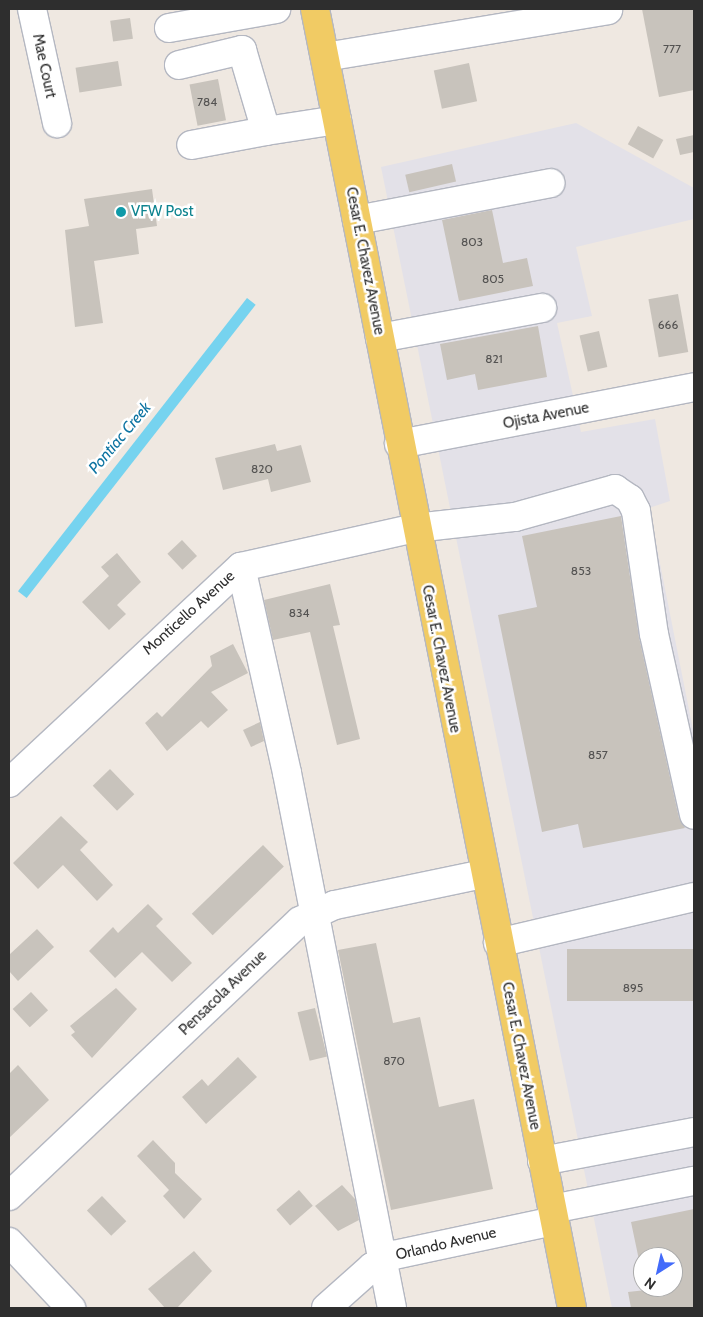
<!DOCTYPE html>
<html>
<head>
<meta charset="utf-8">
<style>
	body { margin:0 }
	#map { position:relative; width:703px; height:1317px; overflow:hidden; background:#efe8e1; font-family:Cabin,sans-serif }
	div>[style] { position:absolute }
	.industrial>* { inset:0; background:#e3e1e8 }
	.water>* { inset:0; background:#76d3ef; transform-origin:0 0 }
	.building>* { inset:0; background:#c8c3bc; transform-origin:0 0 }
	.roads { filter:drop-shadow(1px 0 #b4b7c1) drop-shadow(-1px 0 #b4b7c1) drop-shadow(0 1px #b4b7c1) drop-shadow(0 -1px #b4b7c1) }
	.minor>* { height:28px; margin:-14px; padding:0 14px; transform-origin:14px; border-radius:14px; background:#fff }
	.major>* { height:28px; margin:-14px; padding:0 14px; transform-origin:14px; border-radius:14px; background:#f1cb64 }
	.dots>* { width:14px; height:14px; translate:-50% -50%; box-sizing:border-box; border:2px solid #fff; border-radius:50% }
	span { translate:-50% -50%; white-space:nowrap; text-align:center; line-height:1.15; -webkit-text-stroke:5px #fff; paint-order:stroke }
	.number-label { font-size:12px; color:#545352 }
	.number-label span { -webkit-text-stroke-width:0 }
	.street-label { font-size:15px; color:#2e2e2e }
	.culture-label { font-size:15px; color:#0d838f }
	.left { translate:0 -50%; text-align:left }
	.water-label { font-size:16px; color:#0e74a2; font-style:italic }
	.frame { position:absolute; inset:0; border:10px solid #2e2e2e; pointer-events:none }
	.north { position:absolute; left:633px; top:1247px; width:50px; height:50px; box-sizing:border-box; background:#fff; border:1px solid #ababab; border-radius:50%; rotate:215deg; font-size:14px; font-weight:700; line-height:20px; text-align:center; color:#2e2e2e }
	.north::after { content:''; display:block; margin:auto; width:18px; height:22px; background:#436bfa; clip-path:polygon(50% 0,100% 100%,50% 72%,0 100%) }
</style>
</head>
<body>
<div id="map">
	<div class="industrial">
		<i style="clip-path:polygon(evenodd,576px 123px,694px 188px,694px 219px,576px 247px,592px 316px,557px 323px,581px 432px,655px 419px,670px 501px,649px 508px,694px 735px,694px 1308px,612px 1308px,381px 167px,576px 123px,643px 1257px,673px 1257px,673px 1287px,643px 1287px,643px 1257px)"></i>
	</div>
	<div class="water">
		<i style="left:247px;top:298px;width:11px;height:372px;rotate:38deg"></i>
	</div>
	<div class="building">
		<i style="clip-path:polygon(642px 9px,694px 9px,694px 90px,659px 97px)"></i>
		<i style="left:130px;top:18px;width:21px;height:20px;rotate:82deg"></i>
		<i style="left:118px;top:61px;width:25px;height:43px;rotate:81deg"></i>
		<i style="left:469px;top:63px;width:39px;height:36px;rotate:78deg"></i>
		<i style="left:218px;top:79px;width:42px;height:29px;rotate:79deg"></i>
		<i style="left:638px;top:126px;width:29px;height:21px;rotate:29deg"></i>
		<i style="clip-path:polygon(694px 135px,694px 152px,680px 155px,676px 139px)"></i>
		<i style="left:452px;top:164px;width:18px;height:48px;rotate:77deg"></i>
		<i style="clip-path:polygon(152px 189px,157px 226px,136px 229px,139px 254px,94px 261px,103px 323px,75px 327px,65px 230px,89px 226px,84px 199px)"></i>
		<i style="clip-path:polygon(492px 210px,503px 263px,527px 258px,533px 286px,459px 301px,442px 220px)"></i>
		<i style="left:678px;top:294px;width:59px;height:30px;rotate:80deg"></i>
		<i style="clip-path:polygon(538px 326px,547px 377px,478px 390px,475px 374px,447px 380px,440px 344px)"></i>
		<i style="left:599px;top:331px;width:37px;height:20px;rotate:77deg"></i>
		<i style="clip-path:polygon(275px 444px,277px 451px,301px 445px,311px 482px,271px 492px,268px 479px,223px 490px,215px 458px)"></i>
		<i style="clip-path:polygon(621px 516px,639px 637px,679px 818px,685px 828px,583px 848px,578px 824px,542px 832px,498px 615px,537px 607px,522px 536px)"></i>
		<i style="left:182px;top:540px;width:22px;height:20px;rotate:47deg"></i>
		<i style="clip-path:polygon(117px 553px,141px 582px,117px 605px,126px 614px,109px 630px,82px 602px,109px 576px,101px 567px)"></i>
		<i style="clip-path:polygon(330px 584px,340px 625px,333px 626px,360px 739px,337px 745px,310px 632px,273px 640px,264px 600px)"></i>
		<i style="clip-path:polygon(233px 644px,248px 673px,211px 692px,228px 710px,208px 728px,201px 721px,167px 751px,145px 723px,157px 712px,162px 717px,212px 666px,210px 656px)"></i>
		<i style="clip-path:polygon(260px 722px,264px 741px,251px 747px,243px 730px)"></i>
		<i style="left:110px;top:769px;width:35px;height:24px;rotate:46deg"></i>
		<i style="clip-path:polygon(61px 816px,88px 842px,80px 850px,113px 885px,97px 901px,63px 865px,38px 889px,13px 863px)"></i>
		<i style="left:263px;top:845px;width:30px;height:99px;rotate:46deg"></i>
		<i style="clip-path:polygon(148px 904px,163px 919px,156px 926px,192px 963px,172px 982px,142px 952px,115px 978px,89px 951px,113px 927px,118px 933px)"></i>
		<i style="clip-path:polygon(37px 929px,54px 947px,18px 981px,9px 971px,9px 955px)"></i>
		<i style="clip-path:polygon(376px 943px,393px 1023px,420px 1017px,439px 1107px,474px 1099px,493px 1189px,391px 1210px,338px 950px)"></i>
		<i style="left:694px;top:949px;width:52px;height:127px;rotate:90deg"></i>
		<i style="clip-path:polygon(116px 988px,137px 1009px,92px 1058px,71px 1035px,75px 1032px,70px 1026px)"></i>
		<i style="left:31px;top:992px;width:25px;height:25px;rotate:47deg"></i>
		<i style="left:315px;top:1008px;width:50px;height:18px;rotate:76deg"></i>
		<i style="clip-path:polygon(238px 1057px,257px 1077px,206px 1124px,182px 1097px,202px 1079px,208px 1086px)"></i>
		<i style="clip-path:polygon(18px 1065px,49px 1100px,9px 1138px,9px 1074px)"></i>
		<i style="clip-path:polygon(153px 1140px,175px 1163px,175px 1173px,202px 1199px,184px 1219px,163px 1196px,169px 1190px,137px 1156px)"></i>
		<i style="clip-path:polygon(342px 1185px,355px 1199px,359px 1220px,338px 1231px,315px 1206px)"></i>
		<i style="left:299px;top:1190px;width:21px;height:30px;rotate:49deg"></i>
		<i style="left:102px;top:1196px;width:35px;height:21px;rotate:46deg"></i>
		<i style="clip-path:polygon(694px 1209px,694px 1308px,631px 1308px,628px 1292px,673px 1287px,673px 1257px,643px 1257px,643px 1279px,631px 1222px)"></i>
		<i style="clip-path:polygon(194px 1251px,212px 1271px,177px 1308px,165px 1308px,148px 1289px)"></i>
	</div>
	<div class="roads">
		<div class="minor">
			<i style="left:32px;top:9px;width:117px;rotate:77.6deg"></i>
			<i style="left:169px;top:28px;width:109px;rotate:-10.1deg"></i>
			<i style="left:325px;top:57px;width:287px;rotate:-9.4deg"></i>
			<i style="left:179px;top:65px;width:65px;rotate:-13.4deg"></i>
			<i style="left:242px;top:50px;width:84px;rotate:73.5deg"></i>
			<i style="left:266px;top:131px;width:76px;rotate:169.4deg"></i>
			<i style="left:266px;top:131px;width:72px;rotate:-8.8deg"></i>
			<i style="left:357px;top:220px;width:197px;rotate:-10.8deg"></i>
			<i style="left:380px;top:338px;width:165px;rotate:-10.5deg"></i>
			<i style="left:399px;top:444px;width:300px;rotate:-10.9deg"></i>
			<i style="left:241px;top:567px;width:211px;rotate:77.4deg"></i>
			<i style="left:287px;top:773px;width:545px;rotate:78.9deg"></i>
			<i style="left:9px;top:783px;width:317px;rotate:-43deg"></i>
			<i style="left:241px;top:567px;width:178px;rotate:-12.6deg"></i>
			<i style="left:415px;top:528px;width:101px;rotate:-6.3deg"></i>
			<i style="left:515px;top:517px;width:104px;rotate:-15.6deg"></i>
			<i style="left:615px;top:489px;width:18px;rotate:34deg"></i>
			<i style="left:630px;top:499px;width:13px;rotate:63deg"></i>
			<i style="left:636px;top:511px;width:124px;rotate:81.7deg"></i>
			<i style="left:654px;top:634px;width:185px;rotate:77.5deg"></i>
			<i style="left:498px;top:943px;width:201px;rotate:-13.2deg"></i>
			<i style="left:542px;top:1161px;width:155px;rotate:-10.8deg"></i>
			<i style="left:9px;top:1196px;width:400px;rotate:-43.4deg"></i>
			<i style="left:300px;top:921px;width:38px;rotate:-25deg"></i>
			<i style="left:335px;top:905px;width:152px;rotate:-11.8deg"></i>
			<i style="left:552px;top:1209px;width:145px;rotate:-11.2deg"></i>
			<i style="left:9px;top:1242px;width:91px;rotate:46.8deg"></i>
			<i style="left:326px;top:1308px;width:62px;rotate:-41.7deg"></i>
			<i style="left:372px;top:1267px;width:25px;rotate:-29deg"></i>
			<i style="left:394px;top:1255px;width:164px;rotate:-12deg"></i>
		</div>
		<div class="major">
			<i style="left:315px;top:9px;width:1324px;rotate:78.81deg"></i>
		</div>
	</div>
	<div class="dots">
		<i style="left:121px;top:212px;background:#0f9aa8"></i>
	</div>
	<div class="number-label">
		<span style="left:672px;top:49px">777</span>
		<span style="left:207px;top:102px">784</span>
		<span style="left:472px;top:242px">803</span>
		<span style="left:493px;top:279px">805</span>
		<span style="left:668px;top:325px">666</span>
		<span style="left:494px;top:359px">821</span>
		<span style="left:262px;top:469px">820</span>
		<span style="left:581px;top:571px">853</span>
		<span style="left:299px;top:613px">834</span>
		<span style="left:598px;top:755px">857</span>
		<span style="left:633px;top:988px">895</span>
		<span style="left:394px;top:1061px">870</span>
	</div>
	<div class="street-label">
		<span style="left:44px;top:66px;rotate:78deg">Mae Court</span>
		<span style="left:365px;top:261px;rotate:79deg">Cesar E. Chavez Avenue</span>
		<span style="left:546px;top:416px;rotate:-11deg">Ojista Avenue</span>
		<span style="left:189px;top:613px;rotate:-42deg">Monticello Avenue</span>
		<span style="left:441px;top:659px;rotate:79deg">Cesar E. Chavez Avenue</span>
		<span style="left:223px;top:993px;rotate:-44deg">Pensacola Avenue</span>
		<span style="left:521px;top:1056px;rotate:79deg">Cesar E. Chavez Avenue</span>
		<span style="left:446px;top:1244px;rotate:-13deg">Orlando Avenue</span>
	</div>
	<div class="culture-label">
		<span class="left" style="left:131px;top:212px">VFW Post</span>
	</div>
	<div class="water-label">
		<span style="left:120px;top:438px;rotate:-50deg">Pontiac Creek</span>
	</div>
	<div class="frame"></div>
	<div class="north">N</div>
</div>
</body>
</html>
